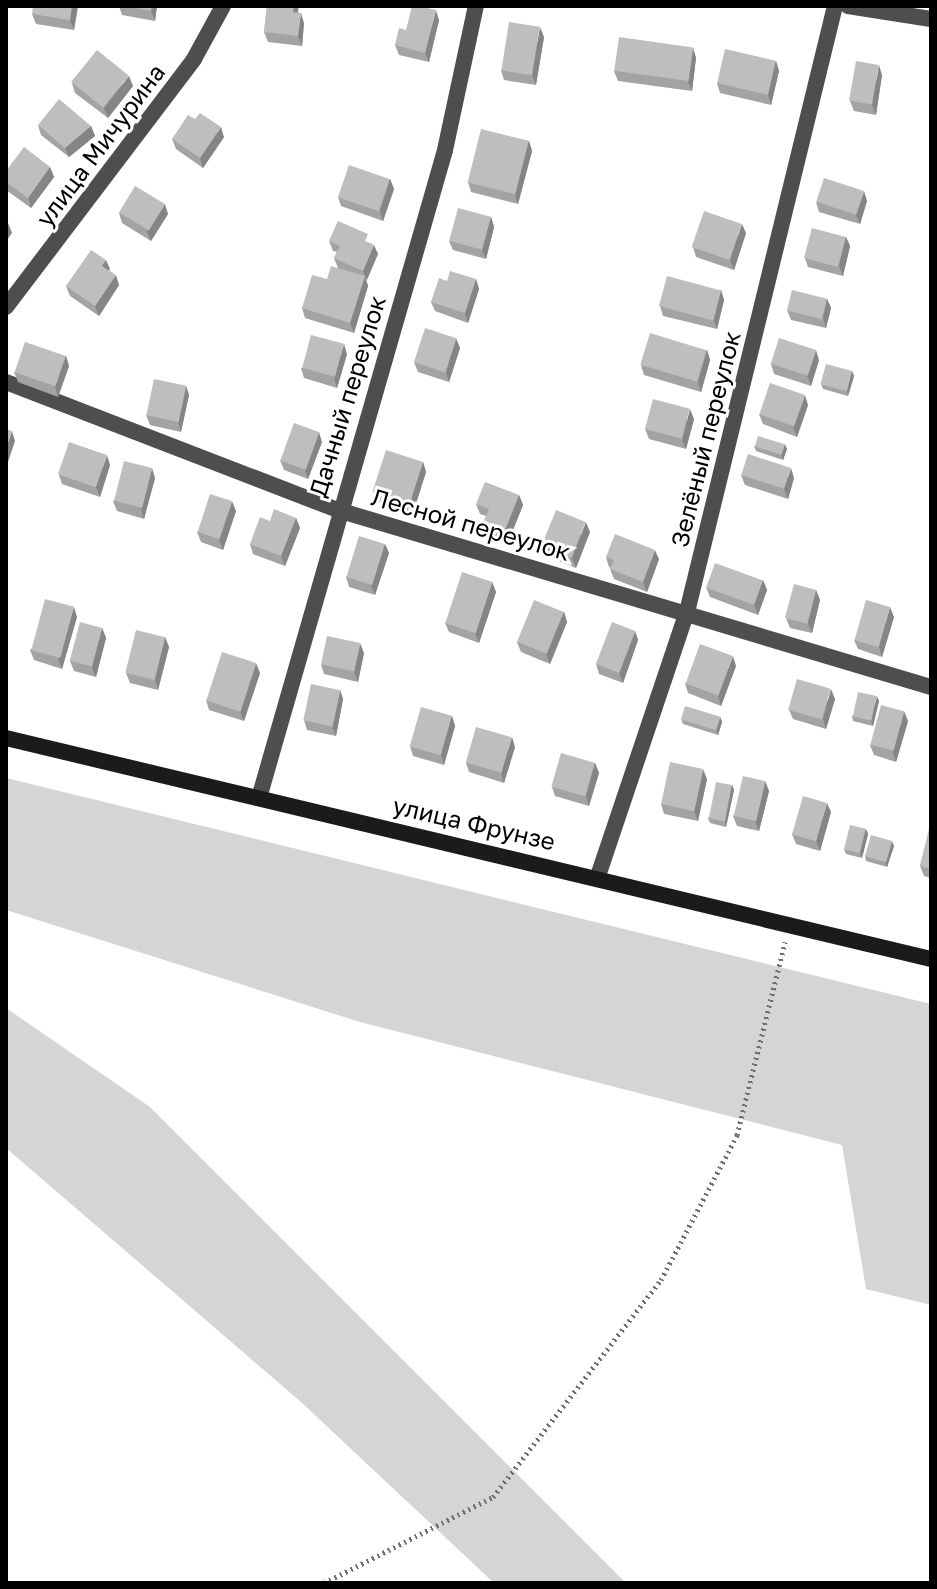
<!DOCTYPE html>
<html>
<head>
<meta charset="utf-8">
<style>
	body { margin:0 }
	#map { position:relative; width:937px; height:1589px; overflow:hidden; background:#fff; font-family:"Golos Text",sans-serif }
	div>[style] { position:absolute }
	.green>* { inset:0; background:#d5d5d5 }
	.path>* { height:5px; margin-top:-2.5px; transform-origin:0; background:repeating-linear-gradient(90deg,#707070 0 2px,transparent 0 6px) }
	.street>* { height:16px; margin:-8px; padding:0 8px; transform-origin:8px; border-radius:8px; background:#4e4e4e }
	.secondary>* { height:16px; margin:-8px; padding:0 8px; transform-origin:8px; border-radius:8px; background:#1b1b1b }
	.wall>* { inset:0; background:#a3a3a3 }
	.shaded-wall>* { inset:0; background:#858585 }
	.building>* { inset:0; background:#bebebe; transform-origin:0 0 }
	span { translate:-50% -50%; white-space:nowrap; text-align:center; line-height:1.15; -webkit-text-stroke:6px #fff; paint-order:stroke }
	.street-label { font-size:24px; color:#000 }
	.frame { position:absolute; inset:0; border:8px solid #000; pointer-events:none }
</style>
</head>
<body>
<div id="map">
	<div class="green">
		<i style="clip-path:polygon(6px 778px,931px 1004px,931px 1305px,866px 1289px,842px 1145px,360px 1022px,6px 910px)"></i>
		<i style="clip-path:polygon(6px 1008px,150px 1107px,626px 1583px,494px 1583px,301px 1402px,6px 1148px)"></i>
	</div>
	<div class="path">
		<i style="left:324px;top:1583px;width:190px;rotate:-27deg"></i>
		<i style="left:493px;top:1497px;width:274px;rotate:-52.3deg"></i>
		<i style="left:661px;top:1280px;width:164px;rotate:-62.3deg"></i>
		<i style="left:737px;top:1135px;width:199px;rotate:-76deg"></i>
	</div>
	<div class="street">
		<i style="left:848px;top:6px;width:84px;rotate:8.9deg"></i>
		<i style="left:6px;top:307px;width:311px;rotate:-52.8deg"></i>
		<i style="left:194px;top:59px;width:60px;rotate:-61.3deg"></i>
		<i style="left:6px;top:382px;width:356px;rotate:21.1deg"></i>
		<i style="left:338px;top:510px;width:619px;rotate:16.62deg"></i>
		<i style="left:259px;top:798px;width:674px;rotate:-73.98deg"></i>
		<i style="left:445px;top:150px;width:147px;rotate:-77.9deg"></i>
		<i style="left:598px;top:876px;width:279px;rotate:-71.4deg"></i>
		<i style="left:687px;top:612px;width:624px;rotate:-76.28deg"></i>
	</div>
	<div class="secondary">
		<i style="left:6px;top:738px;width:951px;rotate:13.44deg"></i>
	</div>
	<div class="wall">
		<i style="clip-path:polygon(78px 6px,74px 30px,36px 24px,32px 14px)"></i>
		<i style="clip-path:polygon(119px 6px,157px 6px,155px 21px,122px 15px)"></i>
		<i style="clip-path:polygon(267px 6px,299px 6px,298px 13px,304px 23px,302px 46px,268px 42px,264px 32px)"></i>
		<i style="clip-path:polygon(439px 20px,429px 62px,399px 55px,395px 45px,406px 30px)"></i>
		<i style="clip-path:polygon(544px 37px,536px 85px,504px 80px,501px 70px)"></i>
		<i style="clip-path:polygon(693px 48px,696px 58px,692px 91px,618px 81px,614px 71px)"></i>
		<i style="clip-path:polygon(776px 61px,779px 71px,771px 105px,720px 93px,717px 83px)"></i>
		<i style="clip-path:polygon(882px 75px,876px 115px,854px 111px,850px 101px)"></i>
		<i style="clip-path:polygon(72px 83px,133px 86px,108px 118px,75px 93px)"></i>
		<i style="clip-path:polygon(195px 119px,224px 137px,203px 168px,176px 149px,172px 139px)"></i>
		<i style="clip-path:polygon(38px 125px,91px 126px,95px 136px,69px 157px,41px 135px)"></i>
		<i style="clip-path:polygon(529px 141px,532px 151px,518px 204px,471px 192px,468px 182px)"></i>
		<i style="clip-path:polygon(50px 167px,54px 177px,31px 208px,6px 190px,6px 171px)"></i>
		<i style="clip-path:polygon(390px 179px,394px 189px,383px 221px,341px 206px,338px 197px)"></i>
		<i style="clip-path:polygon(867px 201px,860px 224px,819px 212px,816px 202px)"></i>
		<i style="clip-path:polygon(119px 213px,168px 214px,151px 241px,122px 223px)"></i>
		<i style="clip-path:polygon(491px 217px,494px 227px,486px 259px,453px 250px,449px 241px)"></i>
		<i style="clip-path:polygon(746px 233px,734px 270px,696px 257px,693px 247px)"></i>
		<i style="clip-path:polygon(846px 237px,850px 246px,843px 276px,808px 267px,805px 258px)"></i>
		<i style="clip-path:polygon(329px 241px,371px 243px,378px 254px,366px 280px,368px 286px,354px 333px,305px 318px,302px 308px,338px 268px,334px 258px,337px 252px,333px 251px)"></i>
		<i style="clip-path:polygon(106px 260px,109px 270px,119px 285px,99px 316px,70px 296px,66px 286px)"></i>
		<i style="clip-path:polygon(476px 279px,479px 289px,468px 323px,435px 311px,431px 302px,447px 281px)"></i>
		<i style="clip-path:polygon(721px 290px,724px 300px,717px 329px,663px 316px,660px 306px)"></i>
		<i style="clip-path:polygon(827px 299px,831px 308px,826px 328px,791px 320px,787px 310px)"></i>
		<i style="clip-path:polygon(460px 348px,449px 382px,418px 372px,414px 362px)"></i>
		<i style="clip-path:polygon(707px 350px,710px 360px,701px 392px,644px 375px,641px 365px)"></i>
		<i style="clip-path:polygon(347px 354px,337px 388px,304px 378px,301px 368px)"></i>
		<i style="clip-path:polygon(66px 356px,69px 366px,58px 397px,18px 382px,14px 372px)"></i>
		<i style="clip-path:polygon(819px 360px,811px 386px,774px 374px,771px 364px)"></i>
		<i style="clip-path:polygon(852px 371px,854px 376px,848px 396px,823px 389px,821px 384px)"></i>
		<i style="clip-path:polygon(186px 386px,189px 395px,181px 432px,150px 425px,146px 415px)"></i>
		<i style="clip-path:polygon(808px 405px,797px 437px,763px 424px,759px 414px)"></i>
		<i style="clip-path:polygon(694px 419px,686px 449px,649px 439px,645px 429px)"></i>
		<i style="clip-path:polygon(322px 442px,308px 479px,284px 470px,280px 460px)"></i>
		<i style="clip-path:polygon(754px 446px,787px 449px,783px 460px,756px 451px)"></i>
		<i style="clip-path:polygon(423px 462px,426px 472px,413px 513px,376px 501px,373px 491px)"></i>
		<i style="clip-path:polygon(110px 465px,100px 497px,62px 484px,59px 475px)"></i>
		<i style="clip-path:polygon(741px 475px,794px 478px,788px 499px,745px 485px)"></i>
		<i style="clip-path:polygon(155px 478px,144px 519px,117px 511px,113px 501px)"></i>
		<i style="clip-path:polygon(519px 495px,523px 505px,507px 545px,485px 536px,482px 526px,486px 516px,480px 514px,476px 504px)"></i>
		<i style="clip-path:polygon(236px 511px,223px 550px,201px 542px,197px 532px)"></i>
		<i style="clip-path:polygon(296px 518px,300px 528px,285px 566px,253px 554px,250px 544px,270px 521px)"></i>
		<i style="clip-path:polygon(590px 532px,576px 568px,546px 556px,543px 546px)"></i>
		<i style="clip-path:polygon(385px 544px,389px 553px,375px 595px,349px 587px,346px 577px)"></i>
		<i style="clip-path:polygon(606px 557px,659px 559px,647px 592px,614px 579px,610px 569px,611px 568px,609px 567px)"></i>
		<i style="clip-path:polygon(763px 580px,767px 590px,758px 615px,710px 597px,706px 587px)"></i>
		<i style="clip-path:polygon(492px 582px,496px 592px,479px 643px,449px 632px,445px 623px)"></i>
		<i style="clip-path:polygon(816px 590px,820px 600px,812px 633px,790px 628px,786px 618px)"></i>
		<i style="clip-path:polygon(564px 612px,567px 622px,550px 664px,521px 652px,517px 642px)"></i>
		<i style="clip-path:polygon(77px 617px,62px 669px,34px 660px,30px 650px)"></i>
		<i style="clip-path:polygon(894px 617px,882px 657px,858px 649px,854px 640px)"></i>
		<i style="clip-path:polygon(102px 628px,106px 638px,96px 677px,74px 671px,70px 661px)"></i>
		<i style="clip-path:polygon(635px 631px,638px 640px,623px 683px,599px 674px,596px 664px)"></i>
		<i style="clip-path:polygon(165px 637px,169px 647px,158px 690px,130px 683px,126px 673px)"></i>
		<i style="clip-path:polygon(364px 653px,358px 682px,324px 674px,321px 664px)"></i>
		<i style="clip-path:polygon(736px 666px,721px 706px,688px 693px,685px 683px)"></i>
		<i style="clip-path:polygon(260px 673px,244px 721px,209px 710px,206px 700px)"></i>
		<i style="clip-path:polygon(340px 690px,343px 699px,336px 736px,307px 730px,304px 720px)"></i>
		<i style="clip-path:polygon(835px 699px,826px 729px,793px 719px,789px 710px)"></i>
		<i style="clip-path:polygon(879px 701px,873px 726px,853px 721px,852px 716px)"></i>
		<i style="clip-path:polygon(452px 716px,455px 726px,444px 765px,413px 756px,410px 746px)"></i>
		<i style="clip-path:polygon(720px 717px,722px 722px,718px 735px,683px 724px,681px 719px)"></i>
		<i style="clip-path:polygon(908px 721px,896px 762px,874px 755px,870px 745px)"></i>
		<i style="clip-path:polygon(515px 747px,504px 783px,469px 772px,466px 763px)"></i>
		<i style="clip-path:polygon(595px 763px,599px 773px,589px 806px,555px 796px,552px 787px)"></i>
		<i style="clip-path:polygon(707px 779px,698px 821px,664px 814px,661px 804px)"></i>
		<i style="clip-path:polygon(765px 781px,769px 791px,759px 831px,737px 826px,733px 816px)"></i>
		<i style="clip-path:polygon(732px 785px,734px 790px,726px 827px,710px 823px,708px 818px)"></i>
		<i style="clip-path:polygon(831px 812px,820px 851px,796px 844px,792px 834px)"></i>
		<i style="clip-path:polygon(931px 822px,931px 878px,924px 876px,920px 866px)"></i>
		<i style="clip-path:polygon(866px 829px,868px 834px,862px 858px,846px 854px,844px 849px)"></i>
		<i style="clip-path:polygon(894px 846px,887px 867px,866px 861px,865px 856px)"></i>
	</div>
	<div class="shaded-wall">
		<i style="clip-path:polygon(72px 6px,78px 6px,74px 30px,70px 20px)"></i>
		<i style="clip-path:polygon(152px 6px,157px 6px,155px 21px,151px 11px)"></i>
		<i style="clip-path:polygon(294px 6px,298px 6px,297px 22px,293px 12px)"></i>
		<i style="clip-path:polygon(436px 10px,439px 20px,429px 62px,425px 53px)"></i>
		<i style="clip-path:polygon(301px 13px,304px 23px,302px 46px,298px 36px)"></i>
		<i style="clip-path:polygon(540px 27px,544px 37px,536px 85px,532px 75px)"></i>
		<i style="clip-path:polygon(693px 48px,696px 58px,692px 91px,688px 82px)"></i>
		<i style="clip-path:polygon(776px 61px,779px 71px,771px 105px,768px 95px)"></i>
		<i style="clip-path:polygon(879px 65px,882px 75px,876px 115px,872px 105px)"></i>
		<i style="clip-path:polygon(129px 76px,133px 86px,108px 118px,104px 108px)"></i>
		<i style="clip-path:polygon(91px 126px,95px 136px,69px 157px,65px 148px)"></i>
		<i style="clip-path:polygon(221px 127px,224px 137px,203px 168px,200px 158px)"></i>
		<i style="clip-path:polygon(529px 141px,532px 151px,518px 204px,515px 194px)"></i>
		<i style="clip-path:polygon(50px 167px,54px 177px,31px 208px,28px 198px)"></i>
		<i style="clip-path:polygon(390px 179px,394px 189px,383px 221px,380px 211px)"></i>
		<i style="clip-path:polygon(864px 191px,867px 201px,860px 224px,856px 215px)"></i>
		<i style="clip-path:polygon(165px 204px,168px 214px,151px 241px,147px 232px)"></i>
		<i style="clip-path:polygon(491px 217px,494px 227px,486px 259px,482px 250px)"></i>
		<i style="clip-path:polygon(8px 223px,12px 233px,6px 241px,6px 226px)"></i>
		<i style="clip-path:polygon(742px 224px,746px 233px,734px 270px,730px 260px)"></i>
		<i style="clip-path:polygon(846px 237px,850px 246px,843px 276px,839px 266px)"></i>
		<i style="clip-path:polygon(374px 245px,378px 254px,367px 280px,363px 271px)"></i>
		<i style="clip-path:polygon(106px 260px,110px 269px,106px 276px,102px 266px)"></i>
		<i style="clip-path:polygon(116px 275px,119px 285px,99px 316px,95px 306px)"></i>
		<i style="clip-path:polygon(365px 276px,368px 286px,354px 333px,350px 323px)"></i>
		<i style="clip-path:polygon(476px 279px,479px 289px,468px 323px,465px 313px)"></i>
		<i style="clip-path:polygon(721px 290px,724px 300px,717px 329px,714px 320px)"></i>
		<i style="clip-path:polygon(827px 299px,831px 308px,826px 328px,823px 318px)"></i>
		<i style="clip-path:polygon(456px 338px,460px 348px,449px 382px,446px 372px)"></i>
		<i style="clip-path:polygon(344px 344px,347px 354px,337px 388px,334px 378px)"></i>
		<i style="clip-path:polygon(707px 350px,710px 360px,701px 392px,698px 382px)"></i>
		<i style="clip-path:polygon(816px 350px,819px 360px,811px 386px,807px 376px)"></i>
		<i style="clip-path:polygon(66px 356px,69px 366px,58px 397px,55px 387px)"></i>
		<i style="clip-path:polygon(852px 371px,854px 376px,848px 396px,847px 391px)"></i>
		<i style="clip-path:polygon(186px 386px,189px 395px,181px 432px,178px 422px)"></i>
		<i style="clip-path:polygon(805px 395px,808px 405px,797px 437px,793px 427px)"></i>
		<i style="clip-path:polygon(690px 409px,694px 419px,686px 449px,682px 440px)"></i>
		<i style="clip-path:polygon(12px 431px,15px 441px,6px 468px,6px 448px)"></i>
		<i style="clip-path:polygon(319px 432px,322px 442px,308px 479px,305px 470px)"></i>
		<i style="clip-path:polygon(785px 444px,787px 449px,783px 460px,781px 455px)"></i>
		<i style="clip-path:polygon(107px 455px,110px 465px,100px 497px,96px 487px)"></i>
		<i style="clip-path:polygon(423px 462px,426px 472px,413px 513px,410px 503px)"></i>
		<i style="clip-path:polygon(152px 468px,155px 478px,144px 519px,141px 509px)"></i>
		<i style="clip-path:polygon(791px 468px,794px 478px,788px 499px,784px 489px)"></i>
		<i style="clip-path:polygon(519px 495px,523px 505px,507px 545px,503px 535px)"></i>
		<i style="clip-path:polygon(232px 501px,236px 511px,223px 550px,219px 540px)"></i>
		<i style="clip-path:polygon(296px 518px,300px 528px,285px 566px,281px 556px)"></i>
		<i style="clip-path:polygon(586px 522px,590px 532px,576px 568px,572px 558px)"></i>
		<i style="clip-path:polygon(385px 544px,389px 553px,375px 595px,371px 585px)"></i>
		<i style="clip-path:polygon(655px 550px,659px 559px,647px 592px,643px 582px)"></i>
		<i style="clip-path:polygon(763px 580px,767px 590px,758px 615px,754px 605px)"></i>
		<i style="clip-path:polygon(492px 582px,496px 592px,479px 643px,475px 633px)"></i>
		<i style="clip-path:polygon(816px 590px,820px 600px,812px 633px,808px 623px)"></i>
		<i style="clip-path:polygon(74px 607px,77px 617px,62px 669px,58px 659px)"></i>
		<i style="clip-path:polygon(890px 607px,894px 617px,882px 657px,879px 647px)"></i>
		<i style="clip-path:polygon(564px 612px,567px 622px,550px 664px,546px 654px)"></i>
		<i style="clip-path:polygon(102px 628px,106px 638px,96px 677px,92px 667px)"></i>
		<i style="clip-path:polygon(635px 631px,638px 640px,623px 683px,619px 673px)"></i>
		<i style="clip-path:polygon(165px 637px,169px 647px,158px 690px,155px 680px)"></i>
		<i style="clip-path:polygon(360px 643px,364px 653px,358px 682px,354px 672px)"></i>
		<i style="clip-path:polygon(733px 656px,736px 666px,721px 706px,718px 696px)"></i>
		<i style="clip-path:polygon(256px 663px,260px 673px,244px 721px,240px 711px)"></i>
		<i style="clip-path:polygon(831px 689px,835px 699px,826px 729px,823px 719px)"></i>
		<i style="clip-path:polygon(340px 690px,343px 699px,336px 736px,332px 726px)"></i>
		<i style="clip-path:polygon(877px 696px,879px 701px,873px 726px,871px 721px)"></i>
		<i style="clip-path:polygon(904px 711px,908px 721px,896px 762px,893px 752px)"></i>
		<i style="clip-path:polygon(452px 716px,455px 726px,444px 765px,441px 755px)"></i>
		<i style="clip-path:polygon(720px 717px,722px 722px,718px 735px,716px 730px)"></i>
		<i style="clip-path:polygon(512px 737px,515px 747px,504px 783px,501px 773px)"></i>
		<i style="clip-path:polygon(595px 763px,599px 773px,589px 806px,586px 796px)"></i>
		<i style="clip-path:polygon(703px 769px,707px 779px,698px 821px,694px 811px)"></i>
		<i style="clip-path:polygon(765px 781px,769px 791px,759px 831px,755px 821px)"></i>
		<i style="clip-path:polygon(732px 785px,734px 790px,726px 827px,725px 822px)"></i>
		<i style="clip-path:polygon(827px 803px,831px 812px,820px 851px,816px 841px)"></i>
		<i style="clip-path:polygon(866px 829px,868px 834px,862px 858px,860px 853px)"></i>
		<i style="clip-path:polygon(892px 841px,894px 846px,887px 867px,885px 862px)"></i>
	</div>
	<div class="building">
		<i style="clip-path:polygon(33px 6px,72px 6px,70px 20px,32px 14px)"></i>
		<i style="clip-path:polygon(123px 6px,152px 6px,151px 11px)"></i>
		<i style="clip-path:polygon(267px 6px,294px 6px,293px 12px,301px 13px,298px 36px,264px 32px)"></i>
		<i style="clip-path:polygon(412px 6px,418px 6px,436px 10px,425px 53px,395px 45px,399px 28px,406px 30px)"></i>
		<i style="left:509px;top:22px;width:31px;height:49px;rotate:9deg"></i>
		<i style="left:619px;top:37px;width:75px;height:34px;rotate:8deg"></i>
		<i style="left:725px;top:49px;width:52px;height:35px;rotate:13deg"></i>
		<i style="left:97px;top:50px;width:41px;height:41px;rotate:39deg"></i>
		<i style="left:856px;top:61px;width:23px;height:40px;rotate:10deg"></i>
		<i style="clip-path:polygon(59px 99px,91px 126px,65px 148px,38px 125px)"></i>
		<i style="clip-path:polygon(200px 113px,221px 127px,200px 158px,172px 139px,188px 115px,195px 119px)"></i>
		<i style="left:481px;top:129px;width:49px;height:55px;rotate:14deg"></i>
		<i style="clip-path:polygon(24px 147px,50px 167px,28px 198px,6px 182px,6px 171px)"></i>
		<i style="left:349px;top:165px;width:43px;height:34px;rotate:19deg"></i>
		<i style="left:824px;top:178px;width:42px;height:25px;rotate:18deg"></i>
		<i style="left:135px;top:186px;width:35px;height:31px;rotate:31deg"></i>
		<i style="left:458px;top:208px;width:34px;height:34px;rotate:15deg"></i>
		<i style="left:704px;top:211px;width:40px;height:38px;rotate:19deg"></i>
		<i style="clip-path:polygon(338px 221px,368px 234px,365px 241px,374px 245px,363px 271px,334px 258px,340px 246px,329px 241px)"></i>
		<i style="left:812px;top:228px;width:35px;height:31px;rotate:15deg"></i>
		<i style="clip-path:polygon(91px 250px,106px 260px,102px 266px,116px 275px,95px 306px,66px 286px)"></i>
		<i style="clip-path:polygon(331px 266px,365px 276px,350px 323px,302px 308px,312px 275px,327px 279px)"></i>
		<i style="clip-path:polygon(450px 271px,476px 279px,465px 313px,431px 302px,439px 278px,447px 281px)"></i>
		<i style="left:667px;top:276px;width:56px;height:31px;rotate:15deg"></i>
		<i style="left:792px;top:290px;width:36px;height:21px;rotate:14deg"></i>
		<i style="left:425px;top:328px;width:33px;height:36px;rotate:18deg"></i>
		<i style="left:650px;top:333px;width:59px;height:33px;rotate:17deg"></i>
		<i style="left:311px;top:335px;width:34px;height:34px;rotate:15deg"></i>
		<i style="left:779px;top:338px;width:39px;height:27px;rotate:18deg"></i>
		<i style="left:25px;top:342px;width:43px;height:32px;rotate:19deg"></i>
		<i style="left:826px;top:364px;width:27px;height:21px;rotate:15deg"></i>
		<i style="left:154px;top:379px;width:33px;height:37px;rotate:12deg"></i>
		<i style="left:770px;top:383px;width:37px;height:33px;rotate:19deg"></i>
		<i style="left:653px;top:399px;width:38px;height:31px;rotate:15deg"></i>
		<i style="left:294px;top:423px;width:27px;height:40px;rotate:20deg"></i>
		<i style="clip-path:polygon(6px 429px,12px 431px,6px 448px)"></i>
		<i style="left:758px;top:436px;width:28px;height:11px;rotate:17deg"></i>
		<i style="left:69px;top:442px;width:40px;height:34px;rotate:19deg"></i>
		<i style="left:386px;top:450px;width:39px;height:43px;rotate:18deg"></i>
		<i style="left:748px;top:454px;width:45px;height:22px;rotate:18deg"></i>
		<i style="left:124px;top:461px;width:29px;height:41px;rotate:14deg"></i>
		<i style="clip-path:polygon(485px 482px,519px 495px,503px 535px,482px 526px,489px 509px,476px 504px)"></i>
		<i style="left:210px;top:494px;width:23px;height:40px;rotate:18deg"></i>
		<i style="clip-path:polygon(274px 509px,296px 518px,281px 556px,250px 544px,260px 517px,270px 521px)"></i>
		<i style="left:556px;top:510px;width:32px;height:38px;rotate:22deg"></i>
		<i style="clip-path:polygon(615px 534px,655px 550px,643px 582px,610px 569px,614px 560px,606px 557px)"></i>
		<i style="left:359px;top:536px;width:27px;height:43px;rotate:17deg"></i>
		<i style="left:715px;top:563px;width:51px;height:26px;rotate:20deg"></i>
		<i style="left:462px;top:572px;width:32px;height:54px;rotate:18deg"></i>
		<i style="left:794px;top:584px;width:23px;height:35px;rotate:15deg"></i>
		<i style="left:45px;top:599px;width:30px;height:53px;rotate:15deg"></i>
		<i style="left:534px;top:600px;width:32px;height:45px;rotate:22deg"></i>
		<i style="left:866px;top:600px;width:25px;height:42px;rotate:16deg"></i>
		<i style="left:80px;top:622px;width:23px;height:40px;rotate:15deg"></i>
		<i style="left:612px;top:622px;width:25px;height:45px;rotate:21deg"></i>
		<i style="left:136px;top:630px;width:30px;height:44px;rotate:14deg"></i>
		<i style="left:327px;top:636px;width:34px;height:29px;rotate:12deg"></i>
		<i style="left:700px;top:644px;width:35px;height:42px;rotate:20deg"></i>
		<i style="left:222px;top:652px;width:36px;height:51px;rotate:18deg"></i>
		<i style="left:797px;top:679px;width:35px;height:32px;rotate:16deg"></i>
		<i style="left:311px;top:684px;width:30px;height:37px;rotate:12deg"></i>
		<i style="left:858px;top:692px;width:19px;height:25px;rotate:12deg"></i>
		<i style="left:881px;top:705px;width:24px;height:41px;rotate:15deg"></i>
		<i style="left:685px;top:706px;width:37px;height:14px;rotate:17deg"></i>
		<i style="left:421px;top:707px;width:32px;height:41px;rotate:16deg"></i>
		<i style="left:476px;top:727px;width:37px;height:37px;rotate:16deg"></i>
		<i style="left:561px;top:753px;width:35px;height:35px;rotate:16deg"></i>
		<i style="left:670px;top:762px;width:34px;height:43px;rotate:12deg"></i>
		<i style="left:743px;top:776px;width:23px;height:41px;rotate:13deg"></i>
		<i style="left:716px;top:782px;width:16px;height:37px;rotate:11deg"></i>
		<i style="left:803px;top:796px;width:25px;height:40px;rotate:16deg"></i>
		<i style="clip-path:polygon(931px 822px,931px 869px,920px 866px)"></i>
		<i style="left:850px;top:825px;width:16px;height:25px;rotate:14deg"></i>
		<i style="left:871px;top:835px;width:22px;height:22px;rotate:16deg"></i>
	</div>
	<div class="street-label">
		<span style="left:100px;top:145px;rotate:-53deg">улица Мичурина</span>
		<span style="left:347px;top:396px;rotate:-73deg">Дачный переулок</span>
		<span style="left:705px;top:439px;rotate:-76deg">Зелёный переулок</span>
		<span style="left:471px;top:524px;rotate:16deg">Лесной переулок</span>
		<span style="left:474px;top:823px;rotate:13deg">улица Фрунзе</span>
	</div>
	<div class="frame"></div>
</div>
</body>
</html>
